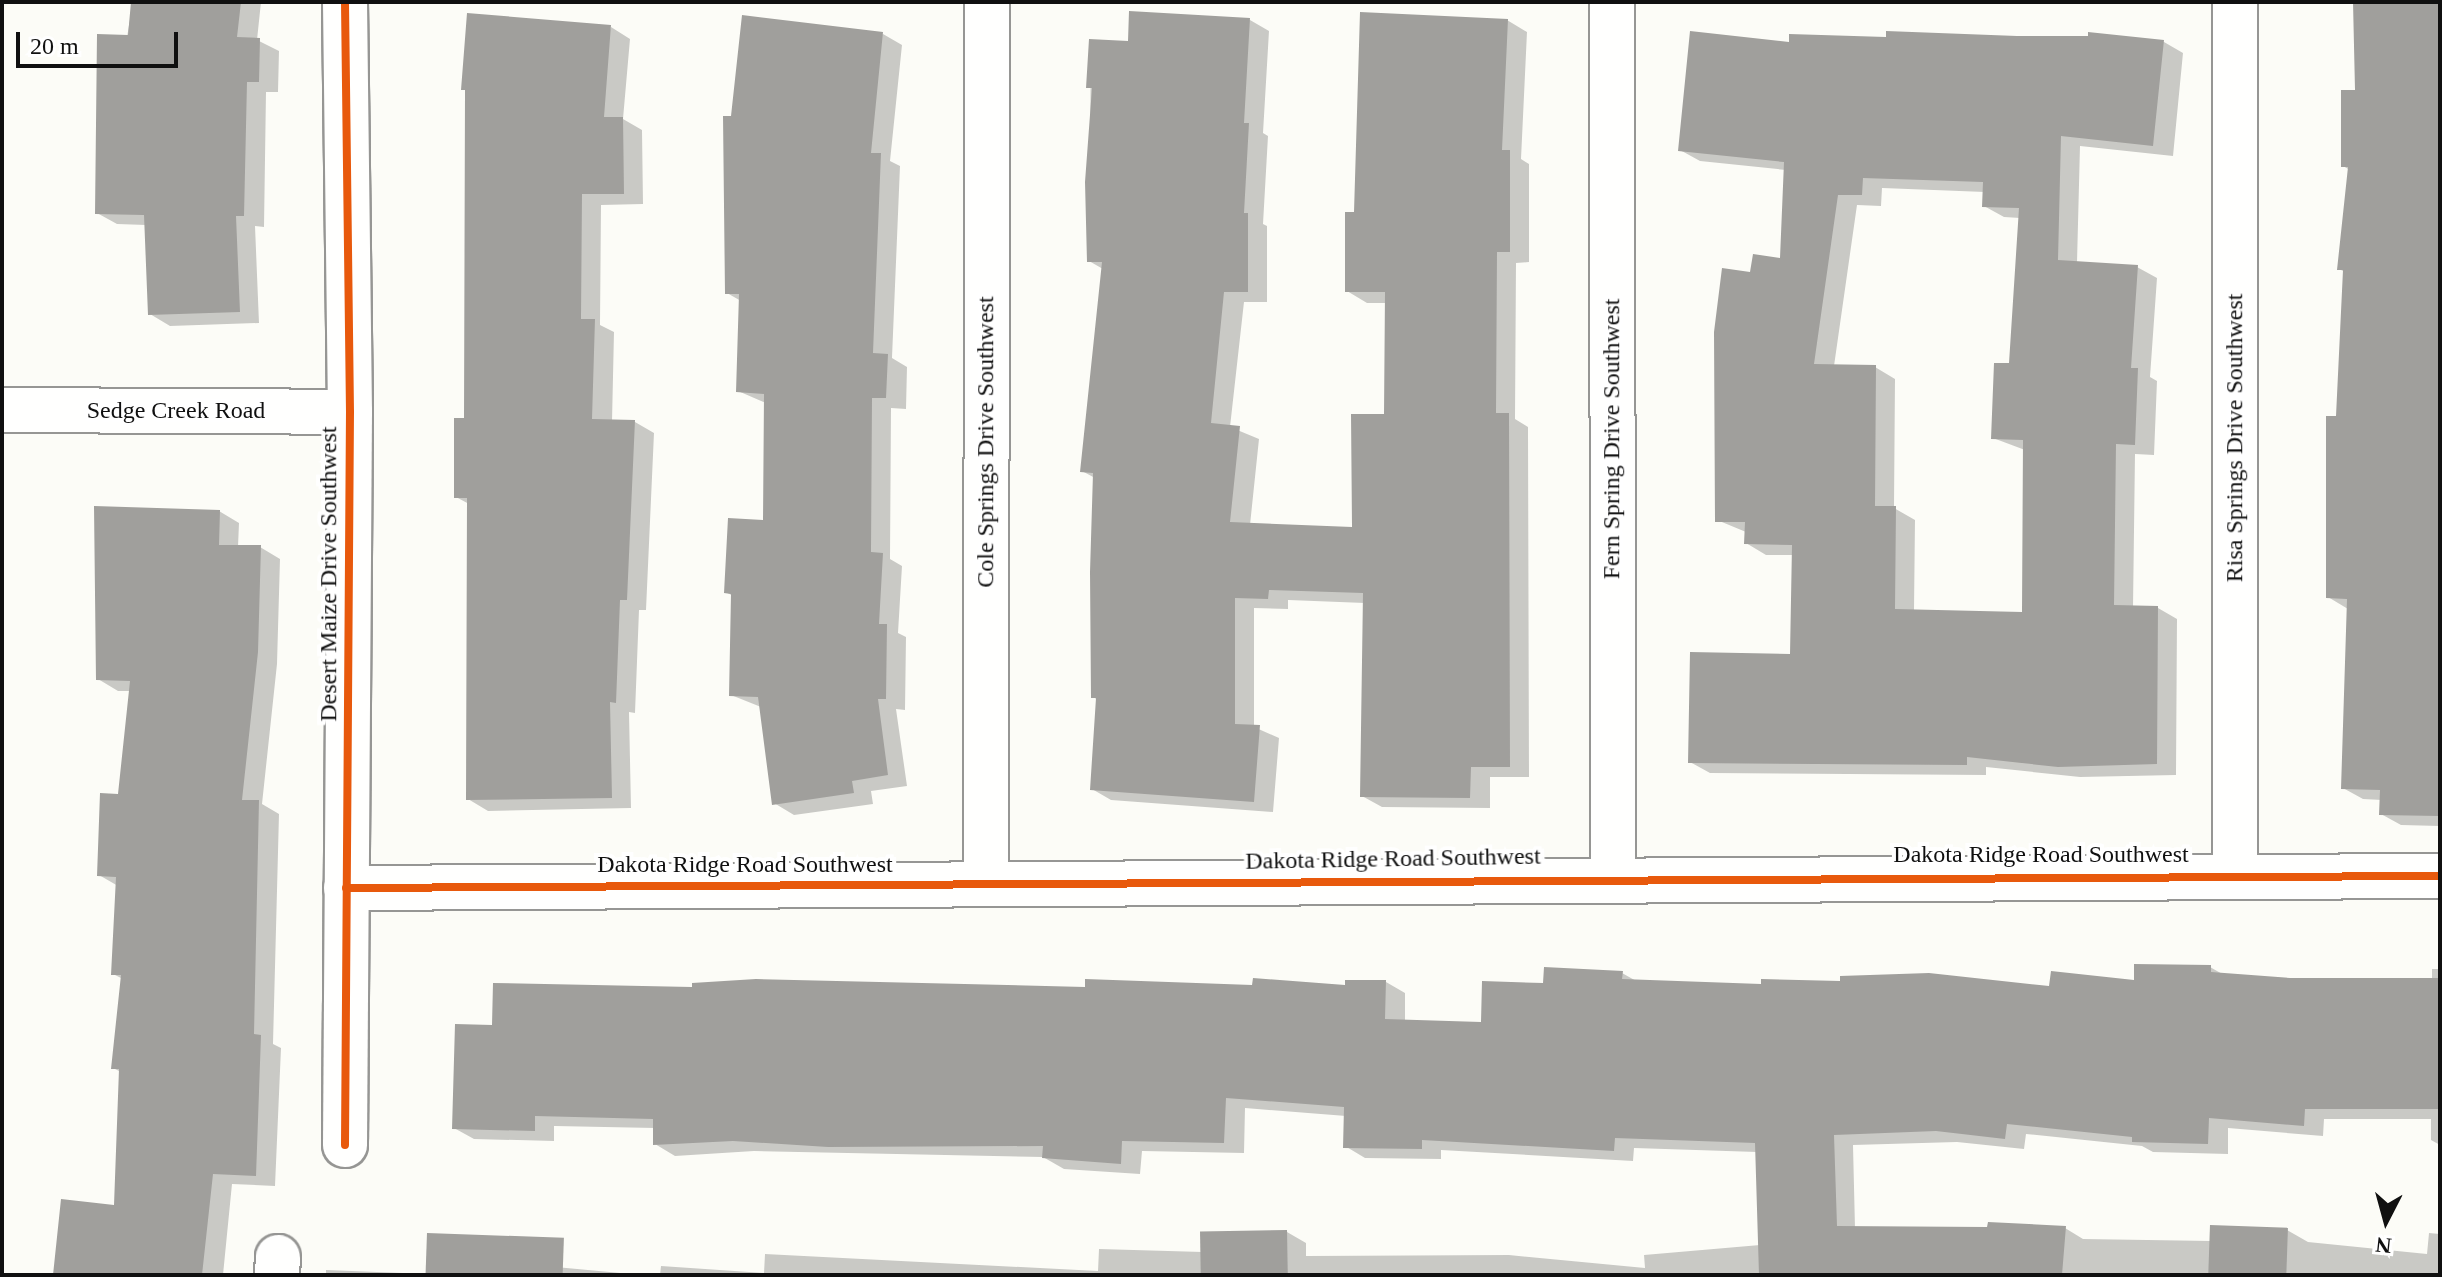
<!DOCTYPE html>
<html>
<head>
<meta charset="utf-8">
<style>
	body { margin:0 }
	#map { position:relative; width:2442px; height:1277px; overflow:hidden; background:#fcfcf7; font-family:Georgia,serif }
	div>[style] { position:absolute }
	.shadow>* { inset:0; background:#0003 }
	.building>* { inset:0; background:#a09f9c; transform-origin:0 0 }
	.roads { filter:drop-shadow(2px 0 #969694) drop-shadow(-2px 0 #969694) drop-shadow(0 2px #969694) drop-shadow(0 -2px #969694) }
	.minor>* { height:44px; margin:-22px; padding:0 22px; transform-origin:22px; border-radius:22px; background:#fffffe }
	.cycleway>* { height:8px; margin:-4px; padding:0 4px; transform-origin:4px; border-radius:4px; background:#e8590c }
	span { translate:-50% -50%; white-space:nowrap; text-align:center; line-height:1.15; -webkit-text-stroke:8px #fff; paint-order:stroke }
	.street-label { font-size:24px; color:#101010 }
	.frame { position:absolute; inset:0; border:4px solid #101010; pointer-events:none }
	.north { position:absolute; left:2346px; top:1181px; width:80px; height:80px; -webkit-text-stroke:6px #fff; paint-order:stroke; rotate:186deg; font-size:22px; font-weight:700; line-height:32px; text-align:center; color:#101010 }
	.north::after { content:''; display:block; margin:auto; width:28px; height:36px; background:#101010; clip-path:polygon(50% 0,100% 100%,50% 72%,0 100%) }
	.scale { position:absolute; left:16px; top:32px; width:162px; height:36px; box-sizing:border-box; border:4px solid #101010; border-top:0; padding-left:10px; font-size:24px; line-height:28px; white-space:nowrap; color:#101010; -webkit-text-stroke:6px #fff; paint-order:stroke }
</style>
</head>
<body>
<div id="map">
	<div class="shadow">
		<i style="clip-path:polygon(133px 2px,261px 2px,257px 40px,279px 51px,278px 92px,266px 92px,264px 227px,255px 226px,259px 323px,170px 326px,150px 314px,146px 225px,117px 224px,97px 213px)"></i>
		<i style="clip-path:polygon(2355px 2px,2440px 2px,2440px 826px,2401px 825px,2381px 814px,2382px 800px,2363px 799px,2343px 788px,2348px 609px,2328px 597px,2345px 272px,2339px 269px,2350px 170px,2343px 166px,2357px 92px)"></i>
		<i style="clip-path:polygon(1250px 20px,1269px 31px,1263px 133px,1268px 136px,1263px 224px,1267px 226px,1267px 302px,1244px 302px,1230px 427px,1259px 439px,1250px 525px,1354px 529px,1386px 416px,1387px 303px,1367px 303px,1347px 291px,1356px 214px,1507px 20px,1527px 32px,1521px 159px,1529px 164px,1529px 262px,1516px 263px,1515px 419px,1528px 427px,1529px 777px,1490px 777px,1490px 808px,1382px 807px,1362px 796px,1365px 603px,1288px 600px,1288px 609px,1254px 608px,1254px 727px,1279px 738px,1273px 812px,1111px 800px,1092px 789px,1098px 700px,1093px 697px,1095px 478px,1082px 471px,1103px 269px,1089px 261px,1091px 41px,1130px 43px)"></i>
		<i style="clip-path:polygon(611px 27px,630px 39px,623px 119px,642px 130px,643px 204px,601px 205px,600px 325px,614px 332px,612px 422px,635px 422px,654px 433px,646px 610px,639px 610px,635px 713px,629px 712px,631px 808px,488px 811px,468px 799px,469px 504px,456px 497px,466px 420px)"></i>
		<i style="clip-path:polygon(883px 34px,902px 45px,890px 161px,900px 166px,892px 358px,907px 367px,906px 409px,891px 408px,890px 559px,902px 566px,898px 633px,906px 637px,905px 710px,896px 709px,907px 786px,871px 791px,873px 804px,794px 815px,774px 803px,761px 707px,731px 695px,733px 596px,726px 592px,765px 522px,766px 403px,738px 391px,741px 301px,727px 293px,733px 118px)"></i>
		<i style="clip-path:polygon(evenodd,2164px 42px,2183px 53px,2173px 156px,2080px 146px,2077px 263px,2137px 267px,2157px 278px,2150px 377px,2157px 381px,2154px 455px,2135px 454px,2133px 608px,2158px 608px,2177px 619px,2176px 775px,2080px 777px,1986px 767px,1986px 775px,1710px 773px,1690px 762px,1792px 656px,1794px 555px,1766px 555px,1746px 543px,1746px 532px,1717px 520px,1752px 274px,1782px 260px,1786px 170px,1700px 161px,1680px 150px,1791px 44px,2164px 42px,1882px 188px,1985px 192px,1984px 206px,2004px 217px,2020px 218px,2010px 365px,1993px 438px,2025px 450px,2024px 614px,1914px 611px,1915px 520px,1894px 508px,1895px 379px,1875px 367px,1834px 366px,1857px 205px,1881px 206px,1882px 188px)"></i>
		<i style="clip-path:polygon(219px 511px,239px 523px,238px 547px,260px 547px,280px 559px,277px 664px,262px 804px,279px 814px,273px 1044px,281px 1048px,275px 1186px,232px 1184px,223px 1275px,55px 1275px,116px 1207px,121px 1072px,113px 1068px,123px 979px,113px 974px,118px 886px,99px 875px,120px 796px,131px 691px,118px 691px,98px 679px)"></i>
		<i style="clip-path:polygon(2210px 967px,2224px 975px,2290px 980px,2432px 980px,2432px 969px,2440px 969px,2440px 1145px,2431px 1140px,2431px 1119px,2324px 1119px,2323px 1136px,2228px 1128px,2228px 1154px,2153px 1152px,2142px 1146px,2026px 1134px,2024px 1149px,1957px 1142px,1853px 1145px,1855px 1228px,2065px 1228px,2083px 1239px,2212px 1241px,2287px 1230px,2308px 1242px,2427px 1254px,2429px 1233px,2440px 1234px,2440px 1275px,660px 1275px,661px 1266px,764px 1273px,765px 1254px,1098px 1271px,1099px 1249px,1203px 1252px,1287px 1232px,1306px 1243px,1306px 1256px,1509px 1255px,1645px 1268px,1644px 1255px,1760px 1245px,1757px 1152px,1634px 1148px,1633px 1161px,1441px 1150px,1441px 1159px,1365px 1158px,1345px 1146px,1346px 1116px,1245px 1108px,1244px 1153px,1142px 1151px,1140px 1174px,1064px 1169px,1043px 1157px,754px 1151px,675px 1156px,655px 1144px,655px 1128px,554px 1126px,554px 1141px,474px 1139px,454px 1128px,494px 1027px,694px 989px,1347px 987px,1386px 982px,1405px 993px,1405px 1022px,1483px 1024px,1545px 986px,1622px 973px,1638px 982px,1763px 986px,2051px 988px,2136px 982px)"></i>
		<i style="clip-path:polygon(534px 1265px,642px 1275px,326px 1275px,326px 1270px,428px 1274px)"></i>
	</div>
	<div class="building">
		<i style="clip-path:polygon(131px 2px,241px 2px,237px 37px,260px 38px,259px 82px,247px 82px,244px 216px,236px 216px,240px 312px,148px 315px,144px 215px,95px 214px,97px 34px,128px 35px)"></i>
		<i style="clip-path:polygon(2353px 2px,2440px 2px,2440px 816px,2379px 815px,2380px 790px,2341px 789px,2347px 599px,2326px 598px,2326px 416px,2336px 416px,2343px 270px,2337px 270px,2348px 167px,2341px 167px,2341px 90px,2355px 90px)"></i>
		<i style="clip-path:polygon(1129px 11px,1250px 18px,1244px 123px,1249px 123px,1244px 213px,1248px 213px,1248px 292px,1224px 292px,1211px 423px,1240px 426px,1230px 522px,1352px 527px,1351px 414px,1384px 414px,1385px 292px,1345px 292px,1345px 212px,1354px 212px,1360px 12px,1508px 19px,1502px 150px,1510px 150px,1510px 252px,1497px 252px,1496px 413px,1509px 413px,1510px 767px,1471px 767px,1470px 798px,1360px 797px,1363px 593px,1269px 590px,1268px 599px,1235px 598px,1235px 724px,1260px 725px,1254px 802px,1090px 790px,1096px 698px,1091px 698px,1090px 572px,1093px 473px,1080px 472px,1102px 262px,1087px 262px,1085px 182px,1092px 88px,1086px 88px,1089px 39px,1128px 41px)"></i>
		<i style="clip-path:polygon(467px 13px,611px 25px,604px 117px,623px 117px,624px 194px,582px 194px,581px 319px,595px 319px,592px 419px,635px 420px,627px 600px,620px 600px,616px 703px,610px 702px,612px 798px,466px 800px,467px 498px,454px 498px,454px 418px,464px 418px,465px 90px,461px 90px)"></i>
		<i style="clip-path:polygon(742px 15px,883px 32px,871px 153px,881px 153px,873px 353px,888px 354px,886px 398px,872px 398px,871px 552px,883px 553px,879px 624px,887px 624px,886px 699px,878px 699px,888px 775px,852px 781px,854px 793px,772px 805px,758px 697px,729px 696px,731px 594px,724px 593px,728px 518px,763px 520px,764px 394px,736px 392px,739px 294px,725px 294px,723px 116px,731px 116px)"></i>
		<i style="clip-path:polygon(evenodd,1690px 31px,1789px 42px,1789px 34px,1886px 37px,1886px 31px,2017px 36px,2088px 36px,2088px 32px,2164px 40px,2153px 146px,2061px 136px,2058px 260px,2138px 265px,2131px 368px,2138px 368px,2135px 445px,2116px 444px,2114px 605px,2158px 606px,2157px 764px,2058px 767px,1967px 757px,1967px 765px,1688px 763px,1690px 652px,1790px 654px,1792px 545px,1744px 544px,1745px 522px,1715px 522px,1714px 332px,1722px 268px,1750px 272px,1753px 254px,1780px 258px,1784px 162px,1678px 151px,1690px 31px,1863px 178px,1983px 182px,1982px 207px,2019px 208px,2009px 363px,1994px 363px,1991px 439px,2023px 440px,2022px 612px,1895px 609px,1896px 506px,1875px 506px,1876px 365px,1814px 364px,1838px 195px,1862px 195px,1863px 178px)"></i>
		<i style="clip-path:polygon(94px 506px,220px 510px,219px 545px,261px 545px,258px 652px,242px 800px,259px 800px,254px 1034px,261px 1035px,256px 1176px,213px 1174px,202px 1275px,53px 1275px,61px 1199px,114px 1205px,119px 1069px,111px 1069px,121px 975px,111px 975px,116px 877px,97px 876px,100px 793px,118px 794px,130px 681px,96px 680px)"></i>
		<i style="clip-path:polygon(2134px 964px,2211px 965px,2211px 972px,2290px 978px,2440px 978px,2440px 1109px,2305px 1109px,2304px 1126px,2209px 1118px,2208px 1144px,2132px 1142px,2132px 1137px,2007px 1124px,2005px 1139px,1936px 1131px,1834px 1135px,1837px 1226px,1987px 1227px,1988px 1222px,2066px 1226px,2062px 1275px,1759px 1275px,1755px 1143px,1615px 1138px,1614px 1151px,1422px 1140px,1422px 1149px,1343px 1148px,1344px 1107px,1226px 1098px,1224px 1143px,1122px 1141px,1121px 1164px,1042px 1158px,1043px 1146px,828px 1147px,733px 1141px,653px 1145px,653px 1119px,535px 1116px,535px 1131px,452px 1129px,455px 1024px,492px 1025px,493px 983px,692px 987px,692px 983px,756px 979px,1085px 987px,1085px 979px,1252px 985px,1253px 978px,1345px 985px,1345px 980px,1386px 980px,1385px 1019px,1481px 1022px,1482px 981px,1543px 983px,1544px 967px,1623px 971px,1622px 979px,1761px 984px,1761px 979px,1840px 981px,1840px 976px,1929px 973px,2049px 986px,2051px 971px,2134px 980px)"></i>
		<i style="left:2210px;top:1225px;width:78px;height:50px;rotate:2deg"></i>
		<i style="left:1287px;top:1230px;width:45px;height:87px;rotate:89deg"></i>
		<i style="left:427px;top:1233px;width:137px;height:42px;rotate:2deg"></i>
	</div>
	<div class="roads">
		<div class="minor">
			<i style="left:1612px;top:2px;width:875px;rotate:89.93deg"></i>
			<i style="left:2235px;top:2px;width:872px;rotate:90deg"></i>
			<i style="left:2px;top:410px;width:348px;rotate:0.3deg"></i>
			<i style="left:986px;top:883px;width:881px;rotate:-89.93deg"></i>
			<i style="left:346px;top:888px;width:2094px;rotate:-0.33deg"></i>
			<i style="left:345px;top:1145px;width:733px;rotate:-89.61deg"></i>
			<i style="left:350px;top:412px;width:410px;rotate:-90.7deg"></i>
			<i style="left:277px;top:1275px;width:18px;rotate:-87deg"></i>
		</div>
	</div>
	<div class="cycleway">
		<i style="left:346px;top:888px;width:2094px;rotate:-0.33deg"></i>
		<i style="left:345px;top:1145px;width:733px;rotate:-89.61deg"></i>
		<i style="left:350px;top:412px;width:410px;rotate:-90.7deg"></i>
	</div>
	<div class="street-label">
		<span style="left:176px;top:411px">Sedge Creek Road</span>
		<span style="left:2235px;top:438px;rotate:-90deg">Risa Springs Drive Southwest</span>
		<span style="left:1612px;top:439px;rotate:-90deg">Fern Spring Drive Southwest</span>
		<span style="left:986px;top:442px;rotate:-90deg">Cole Springs Drive Southwest</span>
		<span style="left:329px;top:574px;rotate:-90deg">Desert Maize Drive Southwest</span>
		<span style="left:2041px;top:855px">Dakota Ridge Road Southwest</span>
		<span style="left:1393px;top:859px;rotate:-1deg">Dakota Ridge Road Southwest</span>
		<span style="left:745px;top:865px">Dakota Ridge Road Southwest</span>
	</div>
	<div class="frame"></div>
	<div class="north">N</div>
	<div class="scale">20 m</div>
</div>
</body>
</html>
